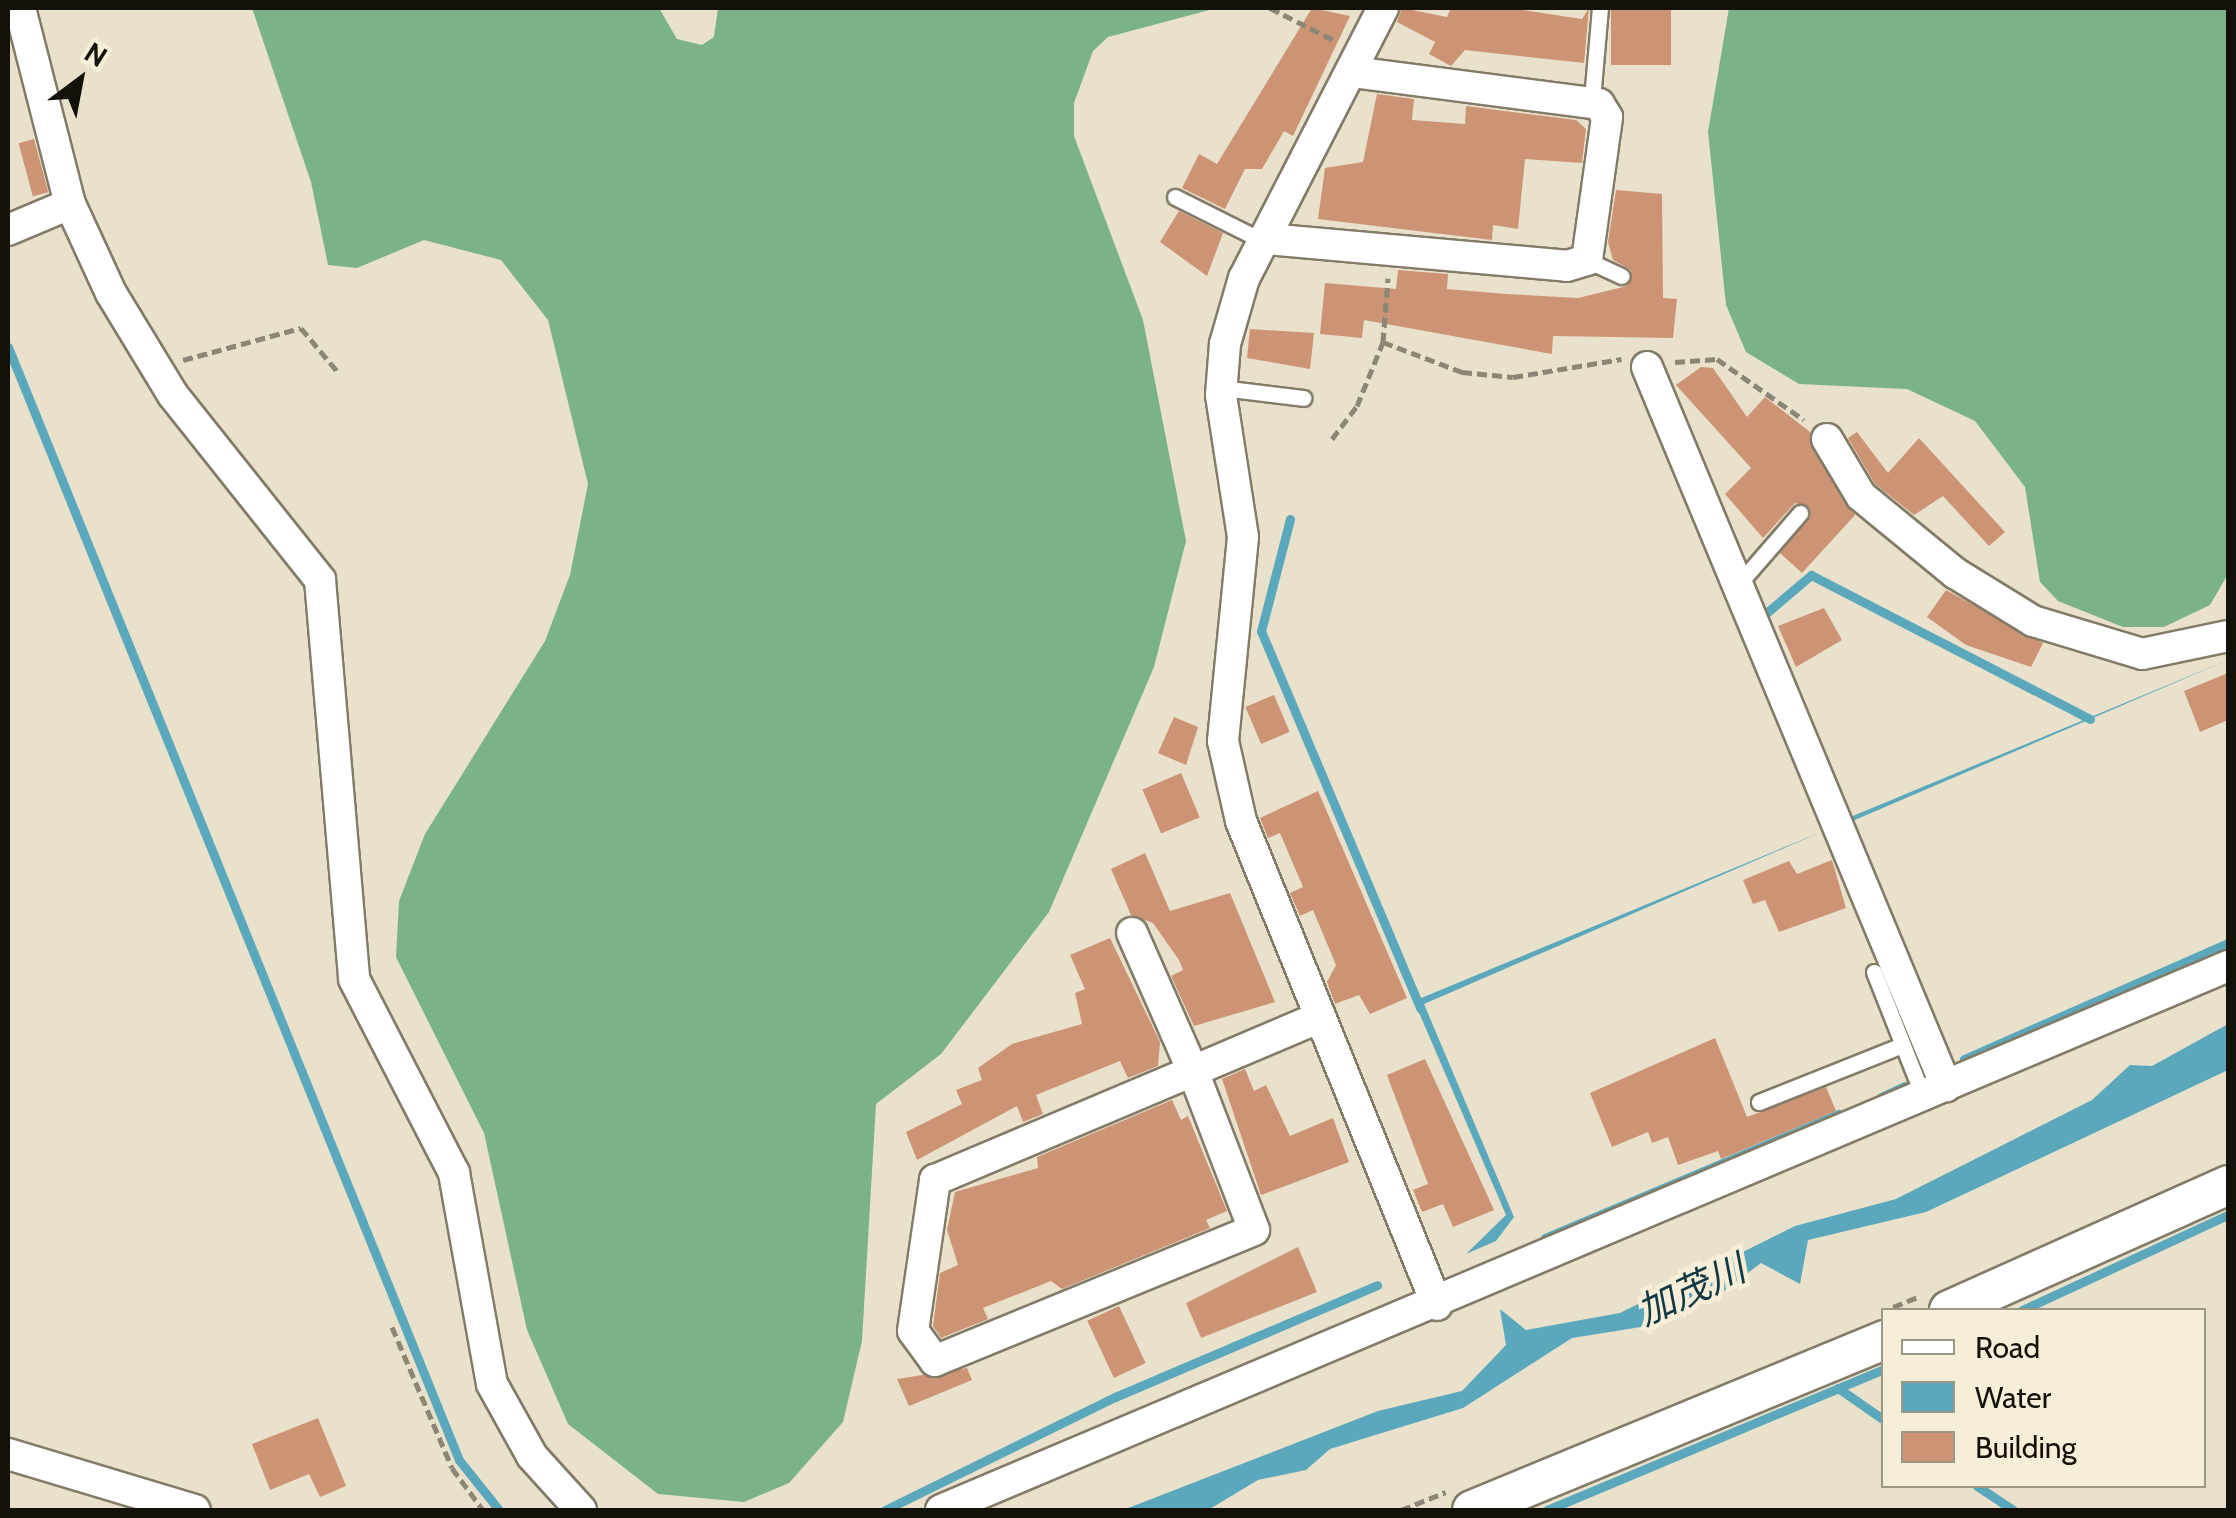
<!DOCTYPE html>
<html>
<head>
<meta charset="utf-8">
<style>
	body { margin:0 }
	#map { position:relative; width:2236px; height:1518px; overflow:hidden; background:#e9e1cc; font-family:Cabin,"Noto Sans JP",sans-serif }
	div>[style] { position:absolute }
	.forest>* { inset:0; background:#7cb28a }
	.water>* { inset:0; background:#5ba8bc }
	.stream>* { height:9px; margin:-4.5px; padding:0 4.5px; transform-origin:4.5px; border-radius:4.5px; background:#5ba8bc }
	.building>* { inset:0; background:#cc9474; transform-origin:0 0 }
	.path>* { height:5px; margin-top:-2.5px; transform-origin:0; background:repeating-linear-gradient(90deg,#8b8676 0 10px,transparent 0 15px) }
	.roads { filter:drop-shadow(2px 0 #827b68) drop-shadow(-2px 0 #827b68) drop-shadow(0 2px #827b68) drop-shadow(0 -2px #827b68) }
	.service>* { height:15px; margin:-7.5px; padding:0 7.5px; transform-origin:7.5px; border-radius:7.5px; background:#fff }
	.minor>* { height:30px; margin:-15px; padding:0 15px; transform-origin:15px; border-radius:15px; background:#fff }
	.tertiary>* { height:38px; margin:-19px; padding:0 19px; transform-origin:19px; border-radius:19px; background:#fff }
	span { translate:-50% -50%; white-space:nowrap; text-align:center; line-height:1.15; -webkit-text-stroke:9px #f6eed9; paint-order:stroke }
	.water-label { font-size:38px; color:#143942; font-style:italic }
	.frame { position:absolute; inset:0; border:10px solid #131109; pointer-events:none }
	.legend { position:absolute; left:1881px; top:1308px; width:325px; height:180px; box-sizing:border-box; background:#f6eed9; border:2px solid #9b9686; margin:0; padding:12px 18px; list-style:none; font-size:30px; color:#131109 }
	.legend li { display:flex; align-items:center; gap:20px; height:50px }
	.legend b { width:50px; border:2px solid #9b9686 }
	.north { position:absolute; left:30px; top:30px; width:100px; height:100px; -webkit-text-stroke:8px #f6eed9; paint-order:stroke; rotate:32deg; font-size:28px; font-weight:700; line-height:40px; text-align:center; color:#131109 }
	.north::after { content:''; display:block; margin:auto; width:35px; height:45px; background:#131109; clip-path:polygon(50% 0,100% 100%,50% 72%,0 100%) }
</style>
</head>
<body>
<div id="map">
	<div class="forest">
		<i style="clip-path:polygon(252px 8px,659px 8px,677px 39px,702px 45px,714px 37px,718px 8px,1217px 8px,1108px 37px,1093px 51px,1074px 103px,1074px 136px,1143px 320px,1186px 541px,1154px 667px,1049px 912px,941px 1054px,876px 1104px,862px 1341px,843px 1422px,789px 1483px,744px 1502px,658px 1494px,568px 1424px,527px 1330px,484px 1133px,396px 957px,399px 901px,425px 834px,545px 641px,570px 575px,588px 484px,548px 320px,501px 260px,424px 240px,357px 268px,328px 265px,311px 182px)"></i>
		<i style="clip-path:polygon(1729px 8px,2228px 8px,2228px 574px,2210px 605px,2164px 627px,2123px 627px,2058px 601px,2040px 582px,2025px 487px,1975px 421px,1907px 389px,1799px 384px,1746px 352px,1726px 305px,1708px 132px)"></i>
	</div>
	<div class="water">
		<i style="clip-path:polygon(2228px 660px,1850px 822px,1848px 818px)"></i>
		<i style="clip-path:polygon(1821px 832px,1424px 1004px,1514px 1217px,1496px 1241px,1466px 1254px,1506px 1215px,1414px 1001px)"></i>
		<i style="clip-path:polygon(2228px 1024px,2228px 1070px,1926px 1212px,1808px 1240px,1800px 1284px,1761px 1263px,1720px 1294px,1641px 1327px,1572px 1338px,1463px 1408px,1330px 1449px,1306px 1470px,1258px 1480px,1208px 1510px,1123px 1510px,1378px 1411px,1462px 1391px,1506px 1345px,1500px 1309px,1526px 1330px,1620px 1313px,1795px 1226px,1896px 1199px,2092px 1100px,2130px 1065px,2152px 1066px)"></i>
	</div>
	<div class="stream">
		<i style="left:8px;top:347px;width:1201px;rotate:67.94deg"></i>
		<i style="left:459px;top:1460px;width:64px;rotate:51.3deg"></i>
		<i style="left:1290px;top:519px;width:116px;rotate:104.5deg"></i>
		<i style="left:1261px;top:631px;width:410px;rotate:67.1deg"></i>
		<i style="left:1764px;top:615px;width:62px;rotate:-40.4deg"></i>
		<i style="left:1811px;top:575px;width:314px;rotate:27.3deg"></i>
		<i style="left:1964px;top:1059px;width:288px;rotate:-23.7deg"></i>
		<i style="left:1881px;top:1097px;width:26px;rotate:-25deg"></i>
		<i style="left:1545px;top:1238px;width:319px;rotate:-22.9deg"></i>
		<i style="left:2022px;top:1310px;width:227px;rotate:-24.8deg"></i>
		<i style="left:1838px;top:1388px;width:56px;rotate:34.8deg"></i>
		<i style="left:1977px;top:1486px;width:43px;rotate:33.7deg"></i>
		<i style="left:885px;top:1510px;width:256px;rotate:-26.2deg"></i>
		<i style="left:1115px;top:1397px;width:285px;rotate:-23.1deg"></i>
		<i style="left:1547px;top:1510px;width:365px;rotate:-22.7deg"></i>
	</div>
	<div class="building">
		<i style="clip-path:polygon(1312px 8px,1350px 16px,1293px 136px,1284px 131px,1262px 169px,1245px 169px,1225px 209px,1182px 188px,1199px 154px,1217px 164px)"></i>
		<i style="clip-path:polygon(1402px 8px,1447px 17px,1451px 8px,1510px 8px,1582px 19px,1589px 8px,1584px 63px,1465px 50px,1451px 66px,1429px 54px,1435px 42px,1397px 22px)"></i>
		<i style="left:1611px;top:8px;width:60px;height:57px"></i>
		<i style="clip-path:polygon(1377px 94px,1414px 99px,1412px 120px,1465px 124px,1466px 106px,1576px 120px,1586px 129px,1582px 163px,1525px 159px,1518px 229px,1493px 225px,1492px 240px,1318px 219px,1325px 168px,1363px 162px)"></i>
		<i style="left:34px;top:139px;width:55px;height:16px;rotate:75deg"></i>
		<i style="clip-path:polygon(1616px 190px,1662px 194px,1663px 298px,1677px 299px,1673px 338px,1553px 336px,1552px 354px,1364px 320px,1362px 338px,1320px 334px,1325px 283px,1396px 289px,1398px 270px,1448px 274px,1447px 289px,1506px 294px,1578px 298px,1627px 286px,1631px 270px,1613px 260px,1608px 242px)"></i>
		<i style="clip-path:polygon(1179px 211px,1223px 233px,1207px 276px,1160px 242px)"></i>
		<i style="clip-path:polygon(1250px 329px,1314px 333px,1310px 369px,1247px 358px)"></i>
		<i style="clip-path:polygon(1701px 367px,1713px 368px,1747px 417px,1765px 397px,1810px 432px,1855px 515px,1802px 573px,1780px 553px,1810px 508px,1795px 503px,1763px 538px,1725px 494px,1751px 468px,1676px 385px)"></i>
		<i style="clip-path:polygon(1857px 432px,1888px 473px,1919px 438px,2005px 532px,1989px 546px,1943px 496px,1914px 515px,1875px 484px,1848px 438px)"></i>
		<i style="clip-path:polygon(1946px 590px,2043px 643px,2031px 667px,1966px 645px,1927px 617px)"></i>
		<i style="clip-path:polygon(1824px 608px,1842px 640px,1796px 667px,1778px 626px)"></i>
		<i style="clip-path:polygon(2228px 673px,2228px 720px,2200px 732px,2184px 691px)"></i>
		<i style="left:1274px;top:695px;width:40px;height:31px;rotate:67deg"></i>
		<i style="clip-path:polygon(1174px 717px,1198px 727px,1186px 765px,1158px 753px)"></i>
		<i style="left:1181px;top:773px;width:48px;height:42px;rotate:67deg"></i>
		<i style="clip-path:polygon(1318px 791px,1407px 998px,1370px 1014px,1359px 995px,1335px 1004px,1327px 982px,1336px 965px,1313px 910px,1300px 916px,1290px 893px,1303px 887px,1280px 833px,1268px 838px,1260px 818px)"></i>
		<i style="clip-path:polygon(1145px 853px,1170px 911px,1230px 893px,1275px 1002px,1194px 1026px,1171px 976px,1183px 970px,1179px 960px,1153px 923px,1131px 915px,1111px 869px)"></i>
		<i style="clip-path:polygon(1832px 860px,1846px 908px,1779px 932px,1765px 900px,1753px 904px,1743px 880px,1789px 861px,1797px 874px)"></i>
		<i style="clip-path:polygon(1110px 938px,1160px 1042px,1158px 1066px,1128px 1078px,1120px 1061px,1036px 1095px,1043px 1114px,1023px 1122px,1017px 1106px,917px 1160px,906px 1132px,962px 1104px,956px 1090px,982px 1080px,978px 1068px,1012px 1044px,1082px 1024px,1075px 993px,1085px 989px,1070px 955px)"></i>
		<i style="clip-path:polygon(1715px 1038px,1747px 1117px,1826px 1087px,1836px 1111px,1721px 1159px,1718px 1151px,1678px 1165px,1668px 1137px,1652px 1143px,1648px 1132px,1612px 1147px,1590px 1093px)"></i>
		<i style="clip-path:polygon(1425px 1059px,1494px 1210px,1453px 1227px,1443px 1204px,1422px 1212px,1413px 1190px,1428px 1184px,1387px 1075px)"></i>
		<i style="clip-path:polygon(1245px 1069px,1254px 1091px,1266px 1085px,1290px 1136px,1333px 1118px,1349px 1162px,1261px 1195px,1222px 1079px)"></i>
		<i style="clip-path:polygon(1172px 1100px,1181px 1120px,1188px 1116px,1227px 1211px,1206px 1220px,1210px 1228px,1062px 1289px,1051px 1281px,983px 1308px,988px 1319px,941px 1338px,933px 1326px,940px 1273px,958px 1265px,947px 1230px,955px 1192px,1038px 1168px,1037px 1157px)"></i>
		<i style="clip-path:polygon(1298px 1247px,1317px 1292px,1201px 1338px,1186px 1303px)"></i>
		<i style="left:1119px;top:1306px;width:63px;height:35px;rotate:65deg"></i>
		<i style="clip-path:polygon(967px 1368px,972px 1380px,909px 1406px,897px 1379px)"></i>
		<i style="clip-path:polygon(318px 1418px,346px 1486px,320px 1497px,309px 1474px,270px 1490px,252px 1444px)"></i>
	</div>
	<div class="path">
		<i style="left:1270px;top:8px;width:72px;rotate:26.6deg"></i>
		<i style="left:1383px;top:342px;width:85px;rotate:20.8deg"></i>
		<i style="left:1462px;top:372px;width:51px;rotate:5.6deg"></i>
		<i style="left:1513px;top:377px;width:110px;rotate:-9.4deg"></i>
		<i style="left:183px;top:360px;width:122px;rotate:-15.2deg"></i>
		<i style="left:301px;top:328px;width:56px;rotate:50.1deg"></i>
		<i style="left:1675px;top:362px;width:42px;rotate:-4.1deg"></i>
		<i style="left:1717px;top:359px;width:106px;rotate:35deg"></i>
		<i style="left:1332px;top:439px;width:41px;rotate:-52.9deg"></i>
		<i style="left:1357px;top:406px;width:69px;rotate:-67.9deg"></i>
		<i style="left:1383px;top:342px;width:64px;rotate:-85.5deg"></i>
		<i style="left:1893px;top:1307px;width:29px;rotate:-22deg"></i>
		<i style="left:392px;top:1327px;width:153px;rotate:66.9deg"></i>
		<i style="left:452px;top:1468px;width:52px;rotate:53.6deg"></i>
		<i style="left:1401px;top:1510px;width:48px;rotate:-21.8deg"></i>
	</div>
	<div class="roads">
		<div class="service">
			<i style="left:1592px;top:99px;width:91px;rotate:-85deg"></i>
			<i style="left:1175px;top:197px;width:101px;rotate:26.6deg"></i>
			<i style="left:1587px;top:260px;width:38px;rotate:25deg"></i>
			<i style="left:1222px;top:388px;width:82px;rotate:7deg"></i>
			<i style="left:1736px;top:587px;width:98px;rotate:-49.1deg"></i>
			<i style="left:1874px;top:972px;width:133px;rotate:68.4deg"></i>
			<i style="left:1759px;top:1102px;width:154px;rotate:-21.7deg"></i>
		</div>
		<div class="minor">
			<i style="left:20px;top:8px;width:202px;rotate:75.7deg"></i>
			<i style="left:70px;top:204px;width:98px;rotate:65.3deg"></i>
			<i style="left:111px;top:293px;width:119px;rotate:58.7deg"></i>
			<i style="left:173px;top:395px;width:236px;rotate:51.5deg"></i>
			<i style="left:320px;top:580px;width:400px;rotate:85.1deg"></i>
			<i style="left:354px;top:979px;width:218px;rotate:62.7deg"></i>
			<i style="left:454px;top:1173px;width:214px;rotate:79.8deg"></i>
			<i style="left:492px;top:1384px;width:82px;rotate:60.9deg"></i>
			<i style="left:532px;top:1456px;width:73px;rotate:47.8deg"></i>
			<i style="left:1383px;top:8px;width:304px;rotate:117.2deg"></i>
			<i style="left:1244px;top:278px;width:69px;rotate:106.1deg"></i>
			<i style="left:1225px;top:344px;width:51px;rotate:94.5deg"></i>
			<i style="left:1221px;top:395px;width:144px;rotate:81.2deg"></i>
			<i style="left:1243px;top:537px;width:205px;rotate:95.6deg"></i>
			<i style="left:1223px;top:741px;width:82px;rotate:77.3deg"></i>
			<i style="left:1241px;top:821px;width:522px;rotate:67.95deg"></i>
			<i style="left:8px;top:230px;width:67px;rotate:-22.8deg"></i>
			<i style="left:1267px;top:239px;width:301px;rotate:5.1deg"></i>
			<i style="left:1567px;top:266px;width:21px;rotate:-17deg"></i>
			<i style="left:1587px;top:260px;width:144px;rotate:-82deg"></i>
			<i style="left:1607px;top:117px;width:15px;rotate:-122deg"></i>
			<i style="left:1599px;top:104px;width:250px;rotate:-172.6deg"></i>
			<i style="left:1647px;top:367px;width:779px;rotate:67.42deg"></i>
			<i style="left:1827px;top:439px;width:66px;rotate:59.2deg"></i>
			<i style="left:1861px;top:496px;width:122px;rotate:39.3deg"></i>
			<i style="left:1955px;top:573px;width:92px;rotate:31.6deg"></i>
			<i style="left:2033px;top:621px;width:114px;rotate:16.8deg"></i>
			<i style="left:2142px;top:654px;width:88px;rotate:-11.8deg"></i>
			<i style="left:1132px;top:933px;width:151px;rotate:66.2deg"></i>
			<i style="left:1193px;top:1071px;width:170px;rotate:69deg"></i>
			<i style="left:1254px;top:1230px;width:345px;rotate:157.7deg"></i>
			<i style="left:935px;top:1361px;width:37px;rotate:-126deg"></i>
			<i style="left:913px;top:1331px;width:153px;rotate:-81.7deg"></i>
			<i style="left:935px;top:1180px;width:280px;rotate:-22.9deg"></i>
			<i style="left:1193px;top:1071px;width:136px;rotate:-23deg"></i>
			<i style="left:8px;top:1454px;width:195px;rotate:16.7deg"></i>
			<i style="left:941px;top:1510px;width:1397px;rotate:-22.91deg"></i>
		</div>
		<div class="tertiary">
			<i style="left:1949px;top:1310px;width:306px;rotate:-24.1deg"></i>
			<i style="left:1472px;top:1510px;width:446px;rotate:-22.4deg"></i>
		</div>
	</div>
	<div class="water-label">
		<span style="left:1691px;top:1290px;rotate:-25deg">加茂川</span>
	</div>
	<div class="frame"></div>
	<ul class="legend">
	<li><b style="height:12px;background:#fff"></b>Road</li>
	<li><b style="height:28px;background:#5ba8bc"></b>Water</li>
	<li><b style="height:28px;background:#cc9474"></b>Building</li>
	</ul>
	<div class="north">N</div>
</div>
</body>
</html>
